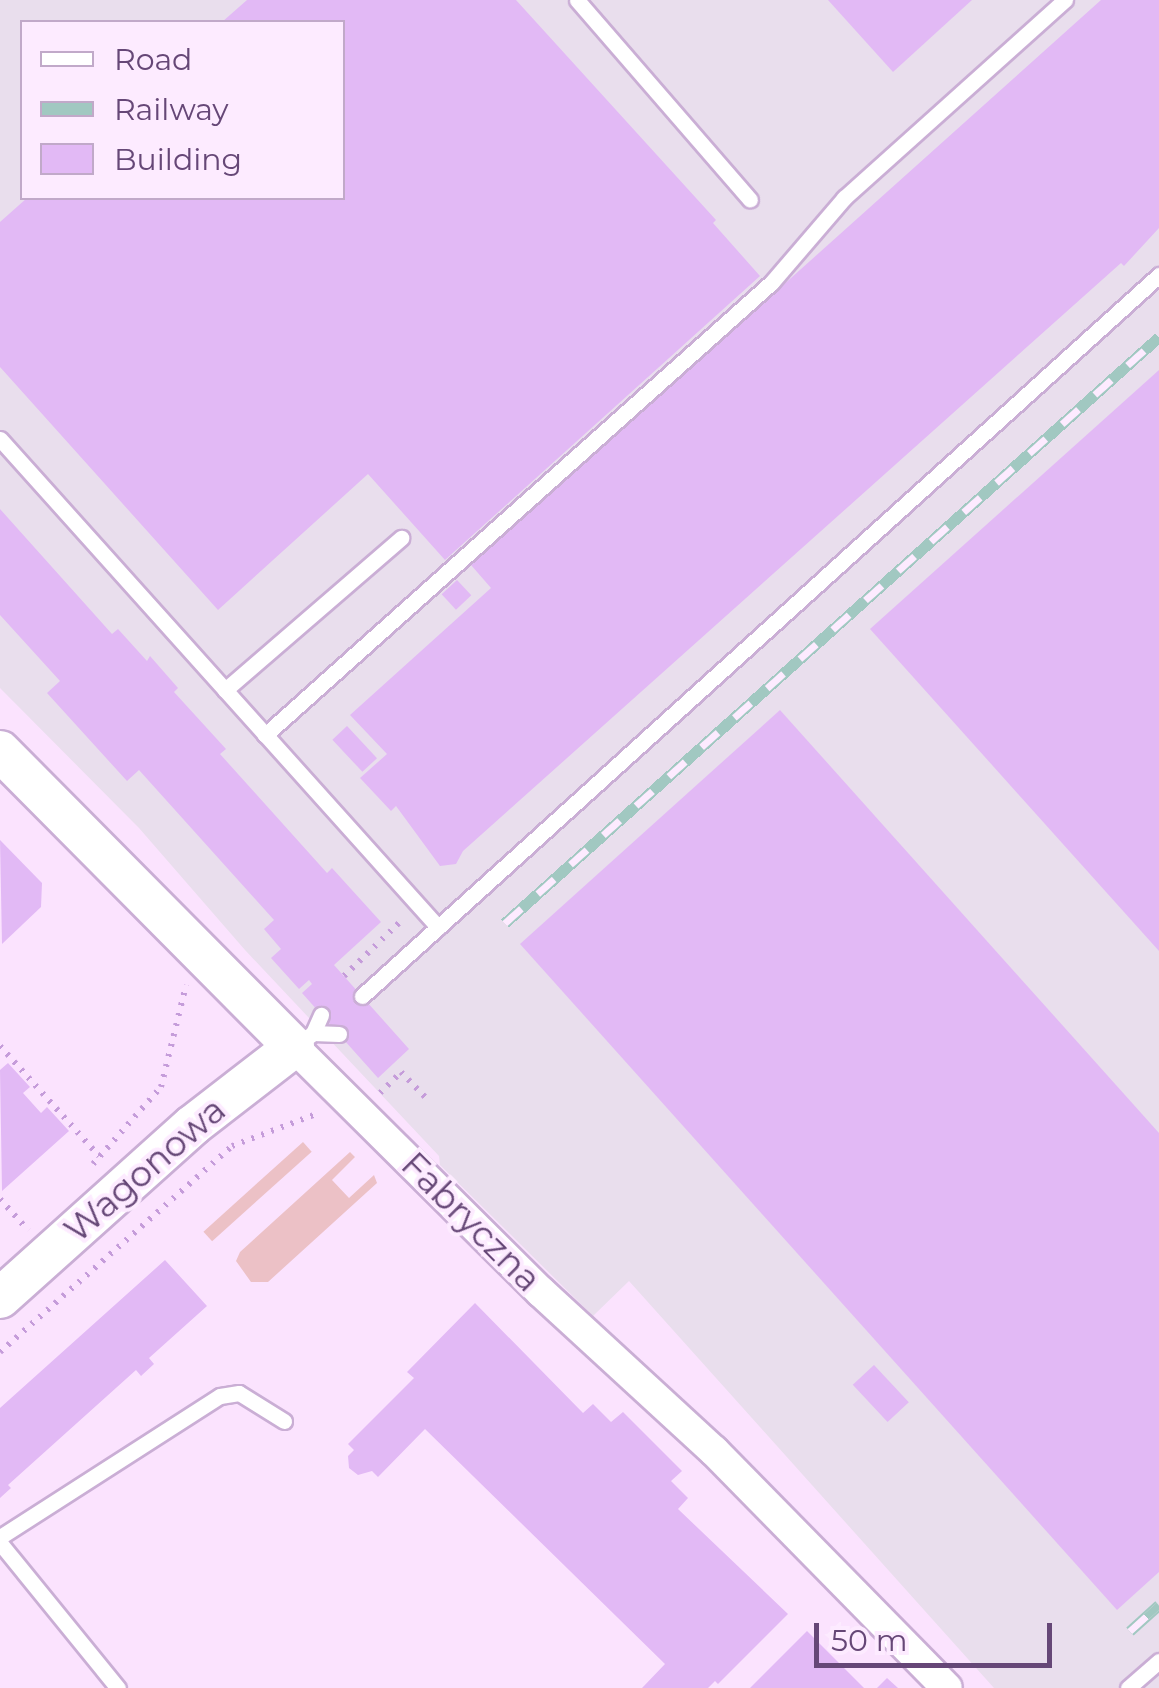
<!DOCTYPE html>
<html>
<head>
<meta charset="utf-8">
<style>
	body { margin:0 }
	#map { position:relative; width:1159px; height:1688px; overflow:hidden; background:#fbe3fe; font-family:Montserrat,sans-serif }
	div>[style] { position:absolute }
	.industrial>* { inset:0; background:#e9deed }
	.green>* { inset:0; background:#ecc1c6; transform-origin:0 0 }
	.building>* { inset:0; background:#e2b9f5; transform-origin:0 0 }
	.path>* { height:6px; margin-top:-3px; transform-origin:0; background:repeating-linear-gradient(90deg,#c59cda 0 2.5px,transparent 0 10.5px) }
	.roads { filter:drop-shadow(2px 0 #caaed5) drop-shadow(-2px 0 #caaed5) drop-shadow(0 2px #caaed5) drop-shadow(0 -2px #caaed5) }
	.lane>* { height:15px; margin:-7.5px; padding:0 7.5px; transform-origin:7.5px; border-radius:7.5px; background:#fff }
	.street>* { height:30px; margin:-15px; padding:0 15px; transform-origin:15px; border-radius:15px; background:#fff }
	.secondary>* { height:40px; margin:-20px; padding:0 20px; transform-origin:20px; border-radius:20px; background:#fff }
	.rail>* { height:11px; margin-top:-5.5px; transform-origin:0; background:repeating-linear-gradient(90deg,#fdebff 0 22px,#a1c8c1 0 44px); box-sizing:border-box; border-block:2px solid #a1c8c1 }
	span { translate:-50% -50%; white-space:nowrap; text-align:center; line-height:1.15; -webkit-text-stroke:8px #fdebff; paint-order:stroke }
	.street-label { font-size:35px; color:#664777 }
	.legend { position:absolute; left:20px; top:20px; width:325px; height:180px; box-sizing:border-box; background:#fdebff; border:2px solid #c1a9c9; margin:0; padding:12px 18px; list-style:none; font-size:30px; color:#664777 }
	.legend li { display:flex; align-items:center; gap:20px; height:50px }
	.legend b { width:50px; border:2px solid #c1a9c9 }
	.scale { position:absolute; left:814px; top:1623px; width:238px; height:45px; box-sizing:border-box; border:5px solid #664777; border-top:0; padding-left:12px; font-size:30px; line-height:35px; white-space:nowrap; color:#664777; -webkit-text-stroke:8px #fdebff; paint-order:stroke }
</style>
</head>
<body>
<div id="map">
	<div class="industrial">
		<i style="clip-path:polygon(evenodd,0 0,1159px 0,1159px 1688px,994px 1688px,629px 1281px,593px 1316px,440px 1165px,439px 1156px,245px 950px,139px 828px,0 688px,0 0,22px 22px,342px 22px,342px 198px,22px 198px,22px 22px)"></i>
	</div>
	<div class="green">
		<i style="left:303px;top:1142px;width:13px;height:134px;rotate:48deg"></i>
		<i style="clip-path:polygon(350px 1152px,355px 1157px,332px 1180px,349px 1198px,374px 1175px,377px 1183px,268px 1282px,251px 1282px,236px 1261px,240px 1252px)"></i>
	</div>
	<div class="building">
		<i style="clip-path:polygon(247px 0,516px 0,716px 220px,713px 223px,760px 276px,445px 560px,368px 474px,218px 610px,0 367px,0 222px,27px 198px,342px 198px,342px 22px,222px 22px)"></i>
		<i style="clip-path:polygon(828px 0,972px 0,893px 72px)"></i>
		<i style="clip-path:polygon(1101px 0,1159px 0,1159px 228px,1124px 266px,1121px 263px,463px 851px,456px 864px,440px 866px,396px 806px,391px 811px,360px 778px,387px 754px,350px 715px,491px 588px,471px 565px)"></i>
		<i style="clip-path:polygon(1159px 370px,1159px 951px,870px 629px)"></i>
		<i style="clip-path:polygon(0 509px,112px 634px,118px 629px,147px 661px,150px 656px,178px 688px,174px 692px,226px 749px,220px 754px,327px 873px,332px 868px,381px 922px,334px 965px,409px 1049px,378px 1078px,302px 993px,312px 984px,309px 980px,299px 989px,271px 958px,281px 949px,264px 929px,274px 920px,139px 770px,127px 781px,47px 693px,60px 681px,0 615px)"></i>
		<i style="left:457px;top:580px;width:21px;height:21px;rotate:47deg"></i>
		<i style="clip-path:polygon(780px 710px,1159px 1133px,1159px 1572px,1117px 1610px,520px 944px)"></i>
		<i style="left:347px;top:726px;width:44px;height:20px;rotate:47deg"></i>
		<i style="clip-path:polygon(0 840px,42px 883px,41px 907px,2px 944px)"></i>
		<i style="clip-path:polygon(8px 1063px,30px 1087px,23px 1093px,41px 1113px,47px 1107px,69px 1131px,2px 1191px,0 1070px)"></i>
		<i style="clip-path:polygon(165px 1260px,207px 1306px,149px 1358px,154px 1364px,141px 1376px,136px 1370px,8px 1485px,11px 1488px,0 1498px,0 1408px)"></i>
		<i style="clip-path:polygon(475px 1303px,583px 1413px,593px 1404px,611px 1422px,623px 1412px,682px 1471px,671px 1481px,688px 1498px,678px 1509px,788px 1614px,718px 1684px,715px 1681px,708px 1688px,642px 1688px,665px 1664px,425px 1429px,378px 1477px,372px 1471px,358px 1475px,349px 1468px,348px 1456px,354px 1450px,348px 1444px,414px 1378px,407px 1372px)"></i>
		<i style="left:874px;top:1365px;width:51px;height:29px;rotate:47deg"></i>
		<i style="clip-path:polygon(807px 1631px,864px 1688px,750px 1688px)"></i>
		<i style="clip-path:polygon(887px 1678px,898px 1688px,877px 1688px)"></i>
	</div>
	<div class="path">
		<i style="left:344px;top:976px;width:83px;rotate:-44deg"></i>
		<i style="left:0;top:1046px;width:148px;rotate:48deg"></i>
		<i style="left:380px;top:1093px;width:30px;rotate:-45deg"></i>
		<i style="left:401px;top:1072px;width:39px;rotate:46deg"></i>
		<i style="left:93px;top:1164px;width:103px;rotate:-48.6deg"></i>
		<i style="left:161px;top:1087px;width:105px;rotate:-76.2deg"></i>
		<i style="left:0;top:1199px;width:42px;rotate:47.9deg"></i>
		<i style="left:0;top:1352px;width:310px;rotate:-41.6deg"></i>
		<i style="left:232px;top:1146px;width:93px;rotate:-20.8deg"></i>
	</div>
	<div class="roads">
		<div class="lane">
			<i style="left:577px;top:0;width:264px;rotate:49.1deg"></i>
			<i style="left:0;top:439px;width:656px;rotate:48.09deg"></i>
			<i style="left:225px;top:690px;width:233px;rotate:-40.8deg"></i>
			<i style="left:265px;top:735px;width:680px;rotate:-41.78deg"></i>
			<i style="left:772px;top:282px;width:111px;rotate:-49.4deg"></i>
			<i style="left:844px;top:198px;width:297px;rotate:-41.9deg"></i>
			<i style="left:362px;top:996px;width:1075px;rotate:-42.13deg"></i>
			<i style="left:313px;top:1033px;width:26px;rotate:2deg"></i>
			<i style="left:294px;top:1047px;width:24px;rotate:-36deg"></i>
			<i style="left:313px;top:1033px;width:20px;rotate:-66deg"></i>
			<i style="left:0;top:1537px;width:261px;rotate:-32.7deg"></i>
			<i style="left:220px;top:1396px;width:19px;rotate:-9deg"></i>
			<i style="left:239px;top:1393px;width:53px;rotate:31.9deg"></i>
			<i style="left:0;top:1543px;width:187px;rotate:50.9deg"></i>
			<i style="left:1128px;top:1688px;width:41px;rotate:-41.1deg"></i>
		</div>
		<div class="street">
			<i style="left:294px;top:1047px;width:348px;rotate:44.8deg"></i>
			<i style="left:541px;top:1292px;width:235px;rotate:42.6deg"></i>
			<i style="left:714px;top:1451px;width:332px;rotate:45.5deg"></i>
		</div>
		<div class="secondary">
			<i style="left:0;top:751px;width:417px;rotate:45.2deg"></i>
			<i style="left:294px;top:1047px;width:128px;rotate:142.3deg"></i>
			<i style="left:193px;top:1125px;width:259px;rotate:138.1deg"></i>
		</div>
	</div>
	<div class="rail">
		<i style="left:505px;top:923px;width:878px;rotate:-41.86deg"></i>
		<i style="left:1130px;top:1631px;width:39px;rotate:-42deg"></i>
	</div>
	<div class="street-label">
		<span style="left:145px;top:1170px;rotate:-41deg">Wagonowa</span>
		<span style="left:471px;top:1222px;rotate:45deg">Fabryczna</span>
	</div>
	<ul class="legend">
	<li><b style="height:12px;background:#fff"></b>Road</li>
	<li><b style="height:12px;background:#a1c8c1"></b>Railway</li>
	<li><b style="height:28px;background:#e2b9f5"></b>Building</li>
	</ul>
	<div class="scale">50 m</div>
</div>
</body>
</html>
